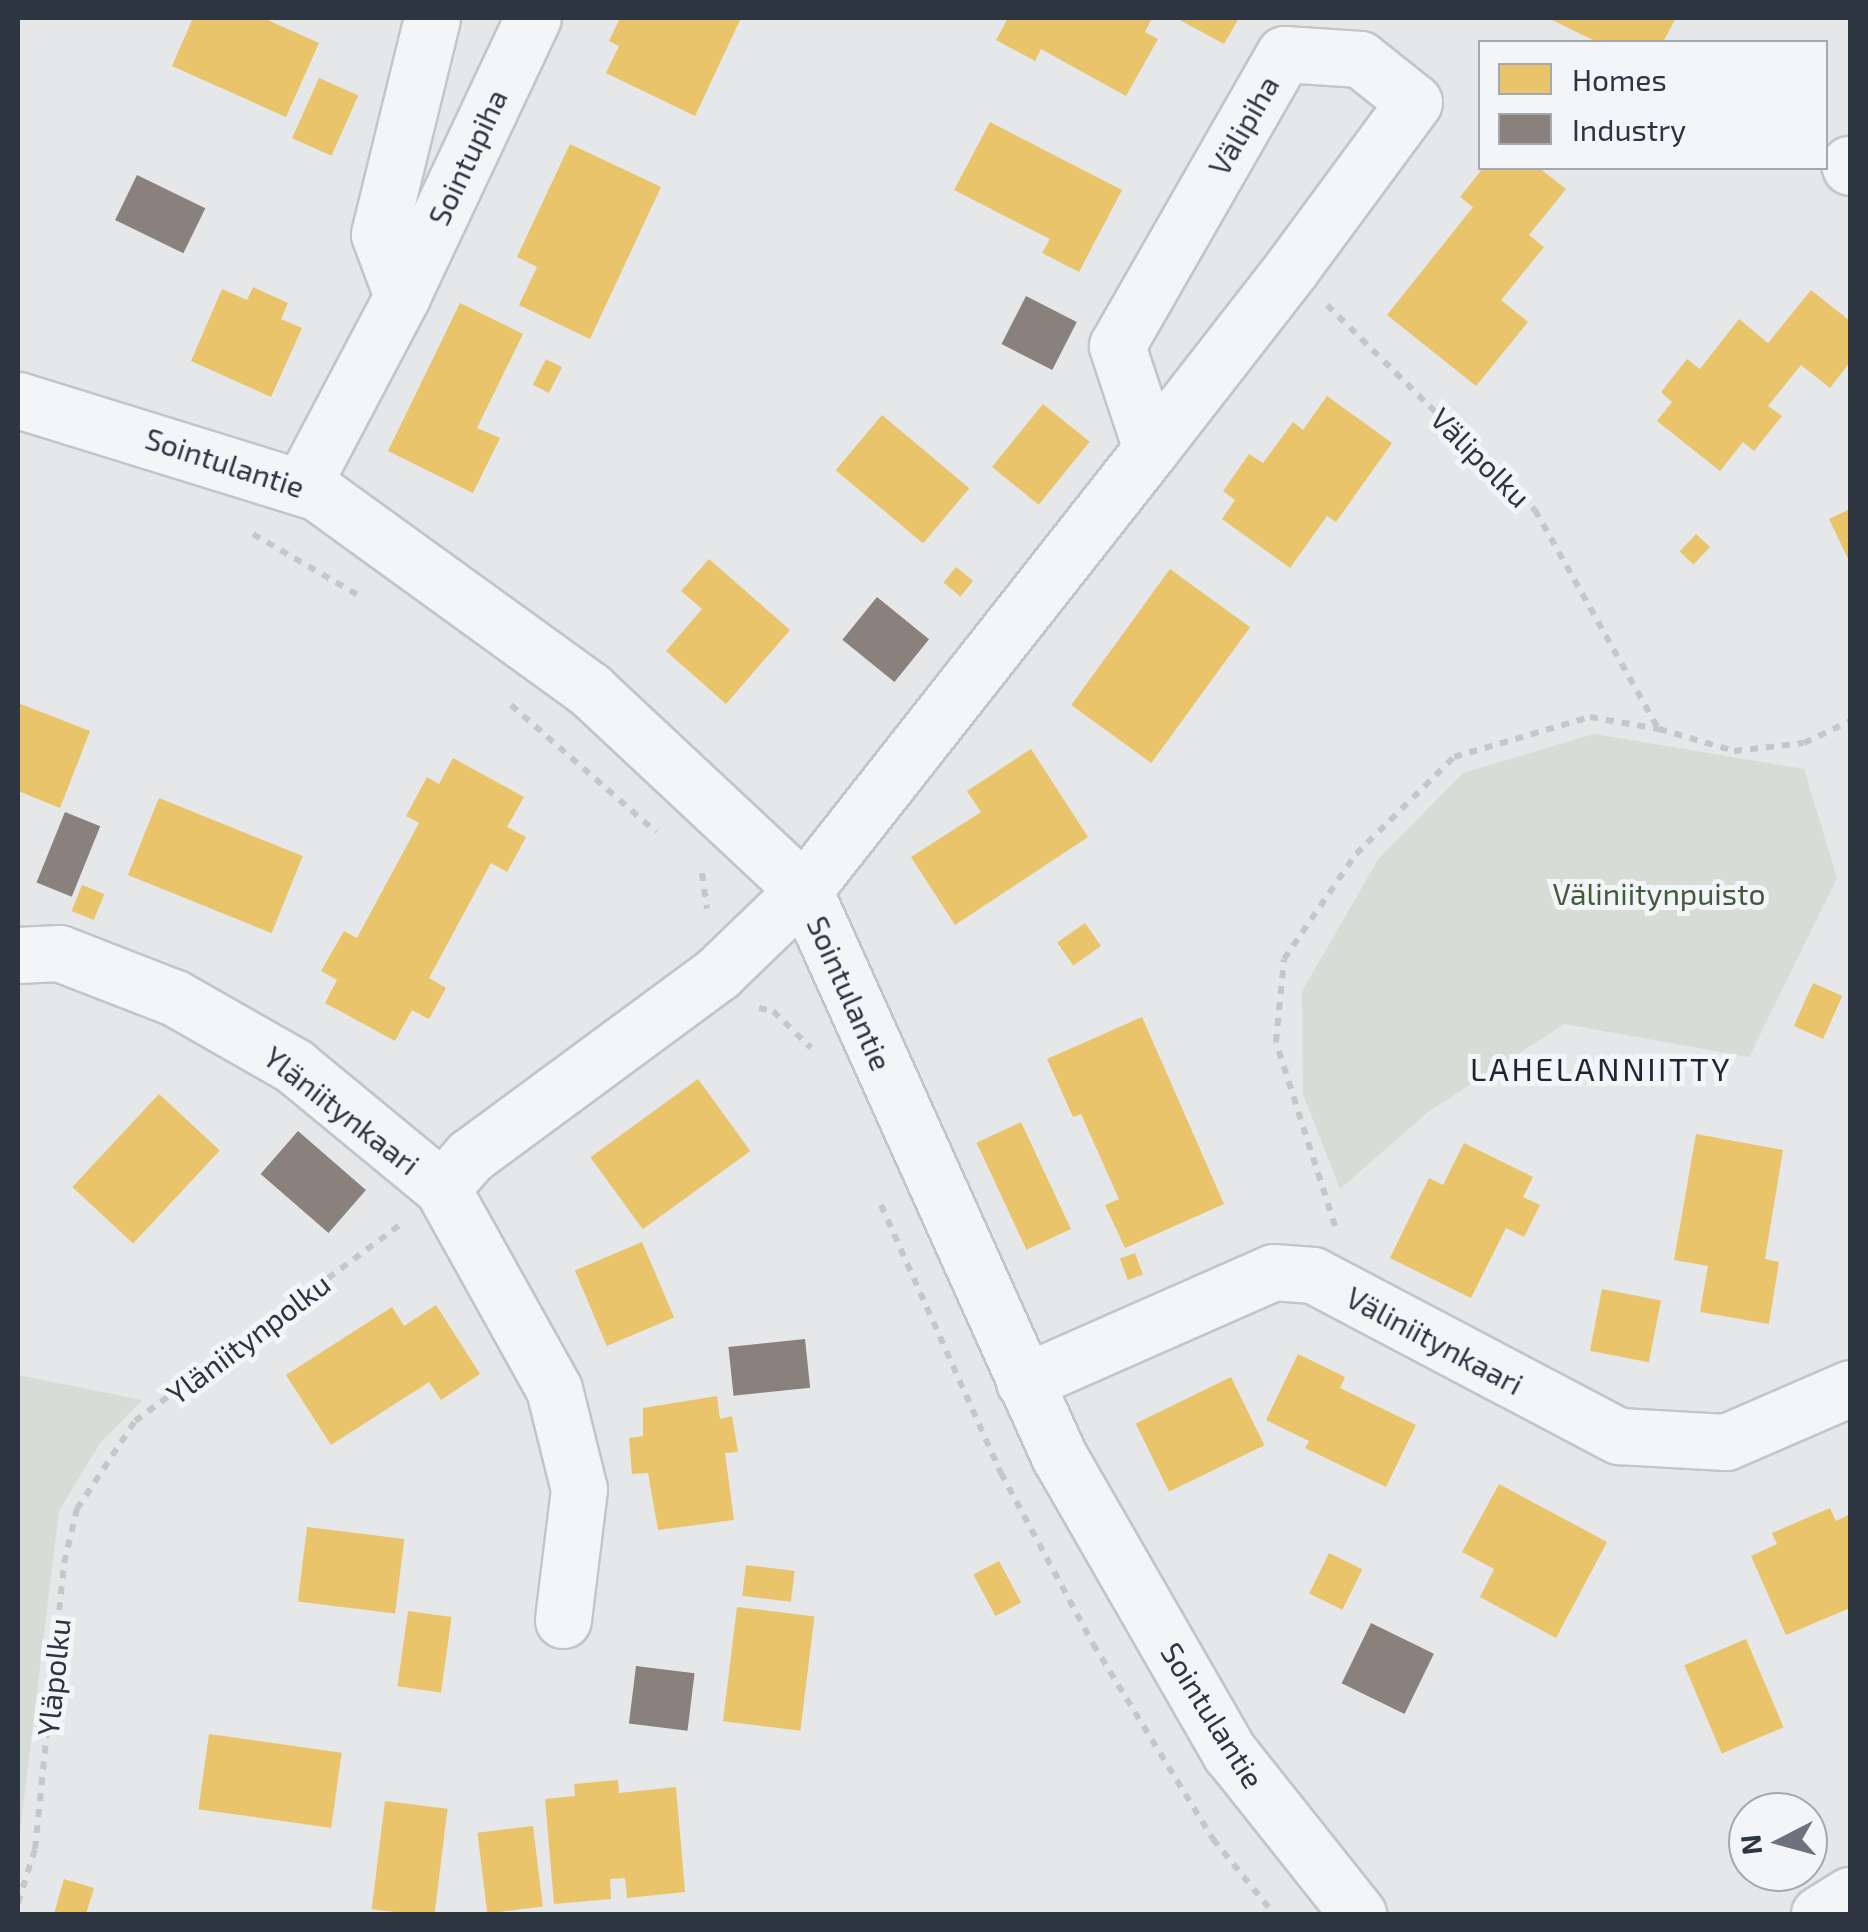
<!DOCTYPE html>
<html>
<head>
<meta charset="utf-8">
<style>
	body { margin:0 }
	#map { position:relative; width:1868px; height:1932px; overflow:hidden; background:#e5e7e9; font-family:"Exo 2",sans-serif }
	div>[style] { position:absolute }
	.green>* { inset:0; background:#d6dcd6 }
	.homes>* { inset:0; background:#e9c46a; transform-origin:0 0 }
	.industry>* { inset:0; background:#8a817c; transform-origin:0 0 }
	.path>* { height:6px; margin-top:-3px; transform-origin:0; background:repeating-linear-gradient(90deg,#c5c7c9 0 8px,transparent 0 16px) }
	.roads { filter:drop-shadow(2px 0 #c3c5c7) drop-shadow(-2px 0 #c3c5c7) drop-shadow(0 2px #c3c5c7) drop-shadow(0 -2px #c3c5c7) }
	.street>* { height:55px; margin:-27.5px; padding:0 27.5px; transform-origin:27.5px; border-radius:27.5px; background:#f4f5f6 }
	span { translate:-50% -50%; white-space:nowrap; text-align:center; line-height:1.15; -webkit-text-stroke:10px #f4f5f8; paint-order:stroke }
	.street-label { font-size:30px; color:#2d3541 }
	.park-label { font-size:30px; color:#425b3c }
	.neighbourhood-label { font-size:32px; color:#1f2632; letter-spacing:2.5px }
	.frame { position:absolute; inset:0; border:20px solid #2d3541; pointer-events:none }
	.legend { position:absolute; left:1478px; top:40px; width:350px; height:130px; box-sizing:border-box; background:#f4f5f8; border:2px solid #a4a8af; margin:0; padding:12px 18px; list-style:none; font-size:30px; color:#2d3541 }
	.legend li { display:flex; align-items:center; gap:20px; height:50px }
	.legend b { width:50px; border:2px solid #a4a8af }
	.north { position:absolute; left:1728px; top:1792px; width:100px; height:100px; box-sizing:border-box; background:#f4f5f8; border:2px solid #a4a8af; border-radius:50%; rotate:264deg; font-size:28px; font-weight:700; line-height:40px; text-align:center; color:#2d3541 }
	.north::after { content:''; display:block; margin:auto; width:35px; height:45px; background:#6d737c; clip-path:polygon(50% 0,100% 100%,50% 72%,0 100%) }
</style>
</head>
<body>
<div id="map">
	<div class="green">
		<i style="clip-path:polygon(1594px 734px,1804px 769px,1837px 878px,1749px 1057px,1564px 1024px,1428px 1112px,1340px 1189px,1303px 1094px,1302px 991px,1379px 858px,1463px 773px)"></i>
		<i style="clip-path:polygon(18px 1375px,142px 1400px,100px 1443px,59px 1511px,18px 1848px)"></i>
	</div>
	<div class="homes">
		<i style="clip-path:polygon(193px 18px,263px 18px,319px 43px,286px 117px,172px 66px)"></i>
		<i style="clip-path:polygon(620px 18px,741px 18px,695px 116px,606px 73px,619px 46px,609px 41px)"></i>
		<i style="clip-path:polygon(1008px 18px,1152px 18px,1145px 32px,1158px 39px,1126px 96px,1041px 49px,1035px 61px,996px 40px)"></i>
		<i style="clip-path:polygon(1176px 18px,1239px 18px,1224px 44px)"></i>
		<i style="clip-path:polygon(1548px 18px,1676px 18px,1663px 42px,1597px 42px)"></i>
		<i style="left:319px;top:78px;width:43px;height:66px;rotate:24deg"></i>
		<i style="clip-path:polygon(990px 122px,1122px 190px,1079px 272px,1042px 253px,1050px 239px,954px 190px)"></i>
		<i style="clip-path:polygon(570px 144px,661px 187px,590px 339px,519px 305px,537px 267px,517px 257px)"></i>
		<i style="clip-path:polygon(1483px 168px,1539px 168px,1566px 189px,1529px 235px,1544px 247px,1501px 300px,1528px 322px,1476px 386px,1387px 315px,1473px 207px,1460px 197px)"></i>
		<i style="clip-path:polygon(253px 287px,288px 303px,281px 319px,302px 328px,271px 397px,191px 361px,222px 289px,247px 300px)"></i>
		<i style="clip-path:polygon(1811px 290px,1850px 321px,1850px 362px,1830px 388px,1801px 365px,1768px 406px,1782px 416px,1754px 451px,1743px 442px,1720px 471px,1657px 421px,1672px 402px,1661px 392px,1687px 359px,1700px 369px,1739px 319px,1768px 343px)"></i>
		<i style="clip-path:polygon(460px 303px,523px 334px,477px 428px,500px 438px,473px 493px,388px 451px)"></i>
		<i style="left:546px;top:359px;width:18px;height:29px;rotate:27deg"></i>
		<i style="clip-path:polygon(1327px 396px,1392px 443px,1336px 522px,1327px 516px,1290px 568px,1222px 519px,1235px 500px,1223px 491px,1249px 454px,1263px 463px,1293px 422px,1303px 430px)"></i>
		<i style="left:1043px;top:404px;width:60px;height:81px;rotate:39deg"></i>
		<i style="left:882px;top:415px;width:114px;height:72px;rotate:40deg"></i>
		<i style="clip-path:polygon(1850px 509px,1850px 563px,1829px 519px)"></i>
		<i style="left:1696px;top:534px;width:19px;height:24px;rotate:43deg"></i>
		<i style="clip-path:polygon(709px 559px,790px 630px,726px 704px,666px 651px,702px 609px,681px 591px)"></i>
		<i style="left:956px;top:567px;width:22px;height:20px;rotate:39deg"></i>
		<i style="left:1170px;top:569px;width:99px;height:168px;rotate:36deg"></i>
		<i style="clip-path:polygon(18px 703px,90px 731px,60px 808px,18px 791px)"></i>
		<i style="clip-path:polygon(1031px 749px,1088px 837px,955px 925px,911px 857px,981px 812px,967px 791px)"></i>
		<i style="clip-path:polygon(453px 758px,524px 797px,507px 827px,526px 837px,507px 872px,491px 863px,429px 978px,446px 988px,429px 1019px,412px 1010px,395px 1041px,325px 1003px,337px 980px,321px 971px,344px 931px,357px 938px,419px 823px,406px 816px,427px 777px,439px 784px)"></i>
		<i style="left:159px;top:798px;width:155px;height:83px;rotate:22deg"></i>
		<i style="left:82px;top:885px;width:24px;height:28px;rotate:22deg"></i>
		<i style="left:1085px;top:923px;width:28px;height:34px;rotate:55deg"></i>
		<i style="left:1813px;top:983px;width:32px;height:47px;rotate:24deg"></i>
		<i style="clip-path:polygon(1142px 1017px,1224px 1204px,1125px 1248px,1105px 1205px,1119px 1199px,1081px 1114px,1073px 1117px,1047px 1059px)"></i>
		<i style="left:698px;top:1079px;width:89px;height:133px;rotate:54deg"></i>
		<i style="left:159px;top:1094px;width:83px;height:127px;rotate:43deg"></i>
		<i style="left:1021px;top:1122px;width:118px;height:49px;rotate:65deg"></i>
		<i style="clip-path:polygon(1696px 1134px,1783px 1150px,1765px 1259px,1779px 1262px,1769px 1324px,1700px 1312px,1708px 1266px,1674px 1260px)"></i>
		<i style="clip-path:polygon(1464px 1143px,1533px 1177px,1523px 1197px,1540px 1205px,1524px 1237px,1506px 1228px,1471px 1298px,1390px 1258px,1429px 1178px,1443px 1185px)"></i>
		<i style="left:642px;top:1242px;width:82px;height:73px;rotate:67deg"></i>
		<i style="left:1135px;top:1253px;width:23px;height:16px;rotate:70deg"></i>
		<i style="left:1602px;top:1289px;width:60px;height:63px;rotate:11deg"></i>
		<i style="clip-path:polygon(436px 1305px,480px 1374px,441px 1400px,429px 1382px,331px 1445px,286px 1375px,392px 1307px,404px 1326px)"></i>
		<i style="clip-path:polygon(1298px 1354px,1345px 1377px,1340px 1388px,1416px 1425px,1386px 1487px,1305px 1448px,1309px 1441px,1266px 1420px)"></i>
		<i style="left:1231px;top:1377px;width:76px;height:106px;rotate:64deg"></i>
		<i style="clip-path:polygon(717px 1396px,720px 1419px,732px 1416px,738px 1452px,725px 1453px,734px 1520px,658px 1530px,648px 1473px,632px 1474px,629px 1438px,643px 1436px,643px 1408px)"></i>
		<i style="clip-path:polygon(1499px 1484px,1607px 1542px,1556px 1638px,1480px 1597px,1494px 1569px,1462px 1552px)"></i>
		<i style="clip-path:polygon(1830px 1508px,1836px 1521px,1850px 1514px,1850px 1608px,1786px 1635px,1751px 1556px,1777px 1544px,1772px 1533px)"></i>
		<i style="left:307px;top:1527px;width:98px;height:75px;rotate:7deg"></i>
		<i style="left:1329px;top:1553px;width:37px;height:45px;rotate:26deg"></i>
		<i style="left:999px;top:1561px;width:47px;height:29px;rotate:62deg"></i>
		<i style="left:746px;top:1565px;width:49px;height:31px;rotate:7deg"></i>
		<i style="left:737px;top:1607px;width:78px;height:115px;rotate:7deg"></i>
		<i style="left:408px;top:1611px;width:44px;height:76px;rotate:8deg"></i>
		<i style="left:1746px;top:1639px;width:96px;height:67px;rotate:67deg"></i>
		<i style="left:209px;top:1734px;width:134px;height:76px;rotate:8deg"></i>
		<i style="clip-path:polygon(618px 1780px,619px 1793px,676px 1787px,685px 1892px,627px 1898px,625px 1878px,610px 1879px,611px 1899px,554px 1904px,545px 1799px,575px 1796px,574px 1784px)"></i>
		<i style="left:385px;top:1801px;width:63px;height:109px;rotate:7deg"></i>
		<i style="left:533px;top:1826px;width:81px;height:56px;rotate:83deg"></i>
		<i style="clip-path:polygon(64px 1879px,94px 1888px,86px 1914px,54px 1914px)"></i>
	</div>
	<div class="industry">
		<i style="left:137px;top:175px;width:76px;height:50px;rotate:26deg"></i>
		<i style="left:1026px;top:296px;width:57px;height:54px;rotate:27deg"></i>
		<i style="left:877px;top:597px;width:67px;height:55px;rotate:39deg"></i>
		<i style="left:65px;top:812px;width:38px;height:76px;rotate:22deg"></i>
		<i style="left:298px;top:1131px;width:90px;height:57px;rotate:41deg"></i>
		<i style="left:805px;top:1339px;width:49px;height:77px;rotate:84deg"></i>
		<i style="left:1371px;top:1623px;width:70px;height:67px;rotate:26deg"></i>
		<i style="left:636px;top:1666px;width:59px;height:58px;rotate:7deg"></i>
	</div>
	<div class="path">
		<i style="left:1327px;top:305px;width:292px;rotate:44.6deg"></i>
		<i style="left:1535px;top:510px;width:250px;rotate:60.6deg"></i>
		<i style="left:253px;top:534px;width:127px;rotate:30.2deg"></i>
		<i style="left:511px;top:705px;width:193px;rotate:41.2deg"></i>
		<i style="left:702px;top:873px;width:36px;rotate:82deg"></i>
		<i style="left:759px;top:1008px;width:14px;rotate:12deg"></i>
		<i style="left:773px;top:1011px;width:53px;rotate:44.2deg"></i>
		<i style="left:881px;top:1205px;width:294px;rotate:65.9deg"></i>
		<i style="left:1001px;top:1473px;width:194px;rotate:61.7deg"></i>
		<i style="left:1093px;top:1644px;width:229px;rotate:58.4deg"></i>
		<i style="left:1213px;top:1839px;width:97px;rotate:50.9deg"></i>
		<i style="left:1335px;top:1226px;width:193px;rotate:-107.8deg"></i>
		<i style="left:1276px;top:1042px;width:83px;rotate:-84.5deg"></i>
		<i style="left:1284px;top:959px;width:127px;rotate:-55.6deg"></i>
		<i style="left:1356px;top:854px;width:138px;rotate:-44.7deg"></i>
		<i style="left:1454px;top:757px;width:142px;rotate:-16.4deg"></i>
		<i style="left:1590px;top:717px;width:70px;rotate:9.9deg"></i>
		<i style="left:1659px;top:729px;width:78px;rotate:16.3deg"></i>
		<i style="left:1734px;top:751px;width:70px;rotate:-6.5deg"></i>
		<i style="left:1804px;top:743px;width:51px;rotate:-25.6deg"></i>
		<i style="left:18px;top:1903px;width:57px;rotate:-72.5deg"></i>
		<i style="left:35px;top:1849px;width:287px;rotate:-84.2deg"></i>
		<i style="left:64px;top:1563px;width:56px;rotate:-76.5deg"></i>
		<i style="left:77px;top:1509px;width:105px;rotate:-56.6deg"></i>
		<i style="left:135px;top:1421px;width:330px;rotate:-36.5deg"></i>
	</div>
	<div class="roads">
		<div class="street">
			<i style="left:1849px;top:164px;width:3px;rotate:72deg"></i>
			<i style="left:402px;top:296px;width:66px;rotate:-110.4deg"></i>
			<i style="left:379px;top:234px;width:222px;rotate:-76.2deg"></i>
			<i style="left:18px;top:400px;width:314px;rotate:17.2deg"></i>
			<i style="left:318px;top:493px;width:336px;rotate:35.9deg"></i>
			<i style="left:590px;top:690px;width:293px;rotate:43.1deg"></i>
			<i style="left:804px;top:890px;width:621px;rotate:65.75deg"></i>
			<i style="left:1059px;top:1456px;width:343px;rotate:60.1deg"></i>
			<i style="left:1230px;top:1753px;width:206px;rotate:51.5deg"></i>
			<i style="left:302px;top:486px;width:215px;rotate:-62.2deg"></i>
			<i style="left:402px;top:296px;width:307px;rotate:-64.8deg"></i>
			<i style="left:18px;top:955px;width:41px;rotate:-2.8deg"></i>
			<i style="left:59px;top:953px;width:124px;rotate:21.2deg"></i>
			<i style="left:175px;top:998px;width:137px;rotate:29.7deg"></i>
			<i style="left:294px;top:1066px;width:192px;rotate:39.5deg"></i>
			<i style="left:442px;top:1188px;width:230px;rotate:60.9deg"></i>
			<i style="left:554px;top:1389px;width:103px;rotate:76deg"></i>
			<i style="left:579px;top:1489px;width:132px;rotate:97deg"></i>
			<i style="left:442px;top:1188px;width:43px;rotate:-48.8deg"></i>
			<i style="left:470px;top:1156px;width:308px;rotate:-36.4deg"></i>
			<i style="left:718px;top:973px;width:120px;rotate:-44deg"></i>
			<i style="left:804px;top:890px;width:561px;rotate:-51.8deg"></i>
			<i style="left:1151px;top:449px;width:228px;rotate:-52.1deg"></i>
			<i style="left:1291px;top:269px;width:207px;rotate:-53.6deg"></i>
			<i style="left:1414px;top:102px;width:69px;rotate:-141.5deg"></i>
			<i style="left:1360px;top:59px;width:76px;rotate:-176.2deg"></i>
			<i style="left:1284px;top:54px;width:336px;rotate:119.8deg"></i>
			<i style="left:1117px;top:346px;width:108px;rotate:71.7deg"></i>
			<i style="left:1024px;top:1382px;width:272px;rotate:-23.8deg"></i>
			<i style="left:1273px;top:1272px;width:40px;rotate:4.3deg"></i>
			<i style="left:1313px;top:1275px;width:346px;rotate:27.8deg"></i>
			<i style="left:1619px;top:1436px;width:107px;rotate:3.2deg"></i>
			<i style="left:1726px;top:1442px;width:135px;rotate:-23.5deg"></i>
			<i style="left:1819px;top:1914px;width:36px;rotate:-32deg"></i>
		</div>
	</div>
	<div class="street-label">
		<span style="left:1243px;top:125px;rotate:-60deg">Välipiha</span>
		<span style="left:467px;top:157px;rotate:-65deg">Sointupiha</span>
		<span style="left:1481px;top:457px;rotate:45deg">Välipolku</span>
		<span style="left:225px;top:462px;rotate:18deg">Sointulantie</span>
		<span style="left:850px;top:993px;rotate:66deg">Sointulantie</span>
		<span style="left:342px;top:1110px;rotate:38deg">Yläniitynkaari</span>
		<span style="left:248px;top:1338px;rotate:-37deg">Yläniitynpolku</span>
		<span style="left:1435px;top:1340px;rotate:28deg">Väliniitynkaari</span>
		<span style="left:53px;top:1677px;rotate:-84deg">Yläpolku</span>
		<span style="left:1213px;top:1715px;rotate:58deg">Sointulantie</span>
	</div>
	<div class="park-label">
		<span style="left:1659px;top:893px">Väliniitynpuisto</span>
	</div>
	<div class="neighbourhood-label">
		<span style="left:1601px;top:1068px">LAHELANNIITTY</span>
	</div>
	<div class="frame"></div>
	<ul class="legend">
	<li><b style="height:28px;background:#e9c46a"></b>Homes</li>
	<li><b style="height:28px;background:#8a817c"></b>Industry</li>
	</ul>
	<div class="north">N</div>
</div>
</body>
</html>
